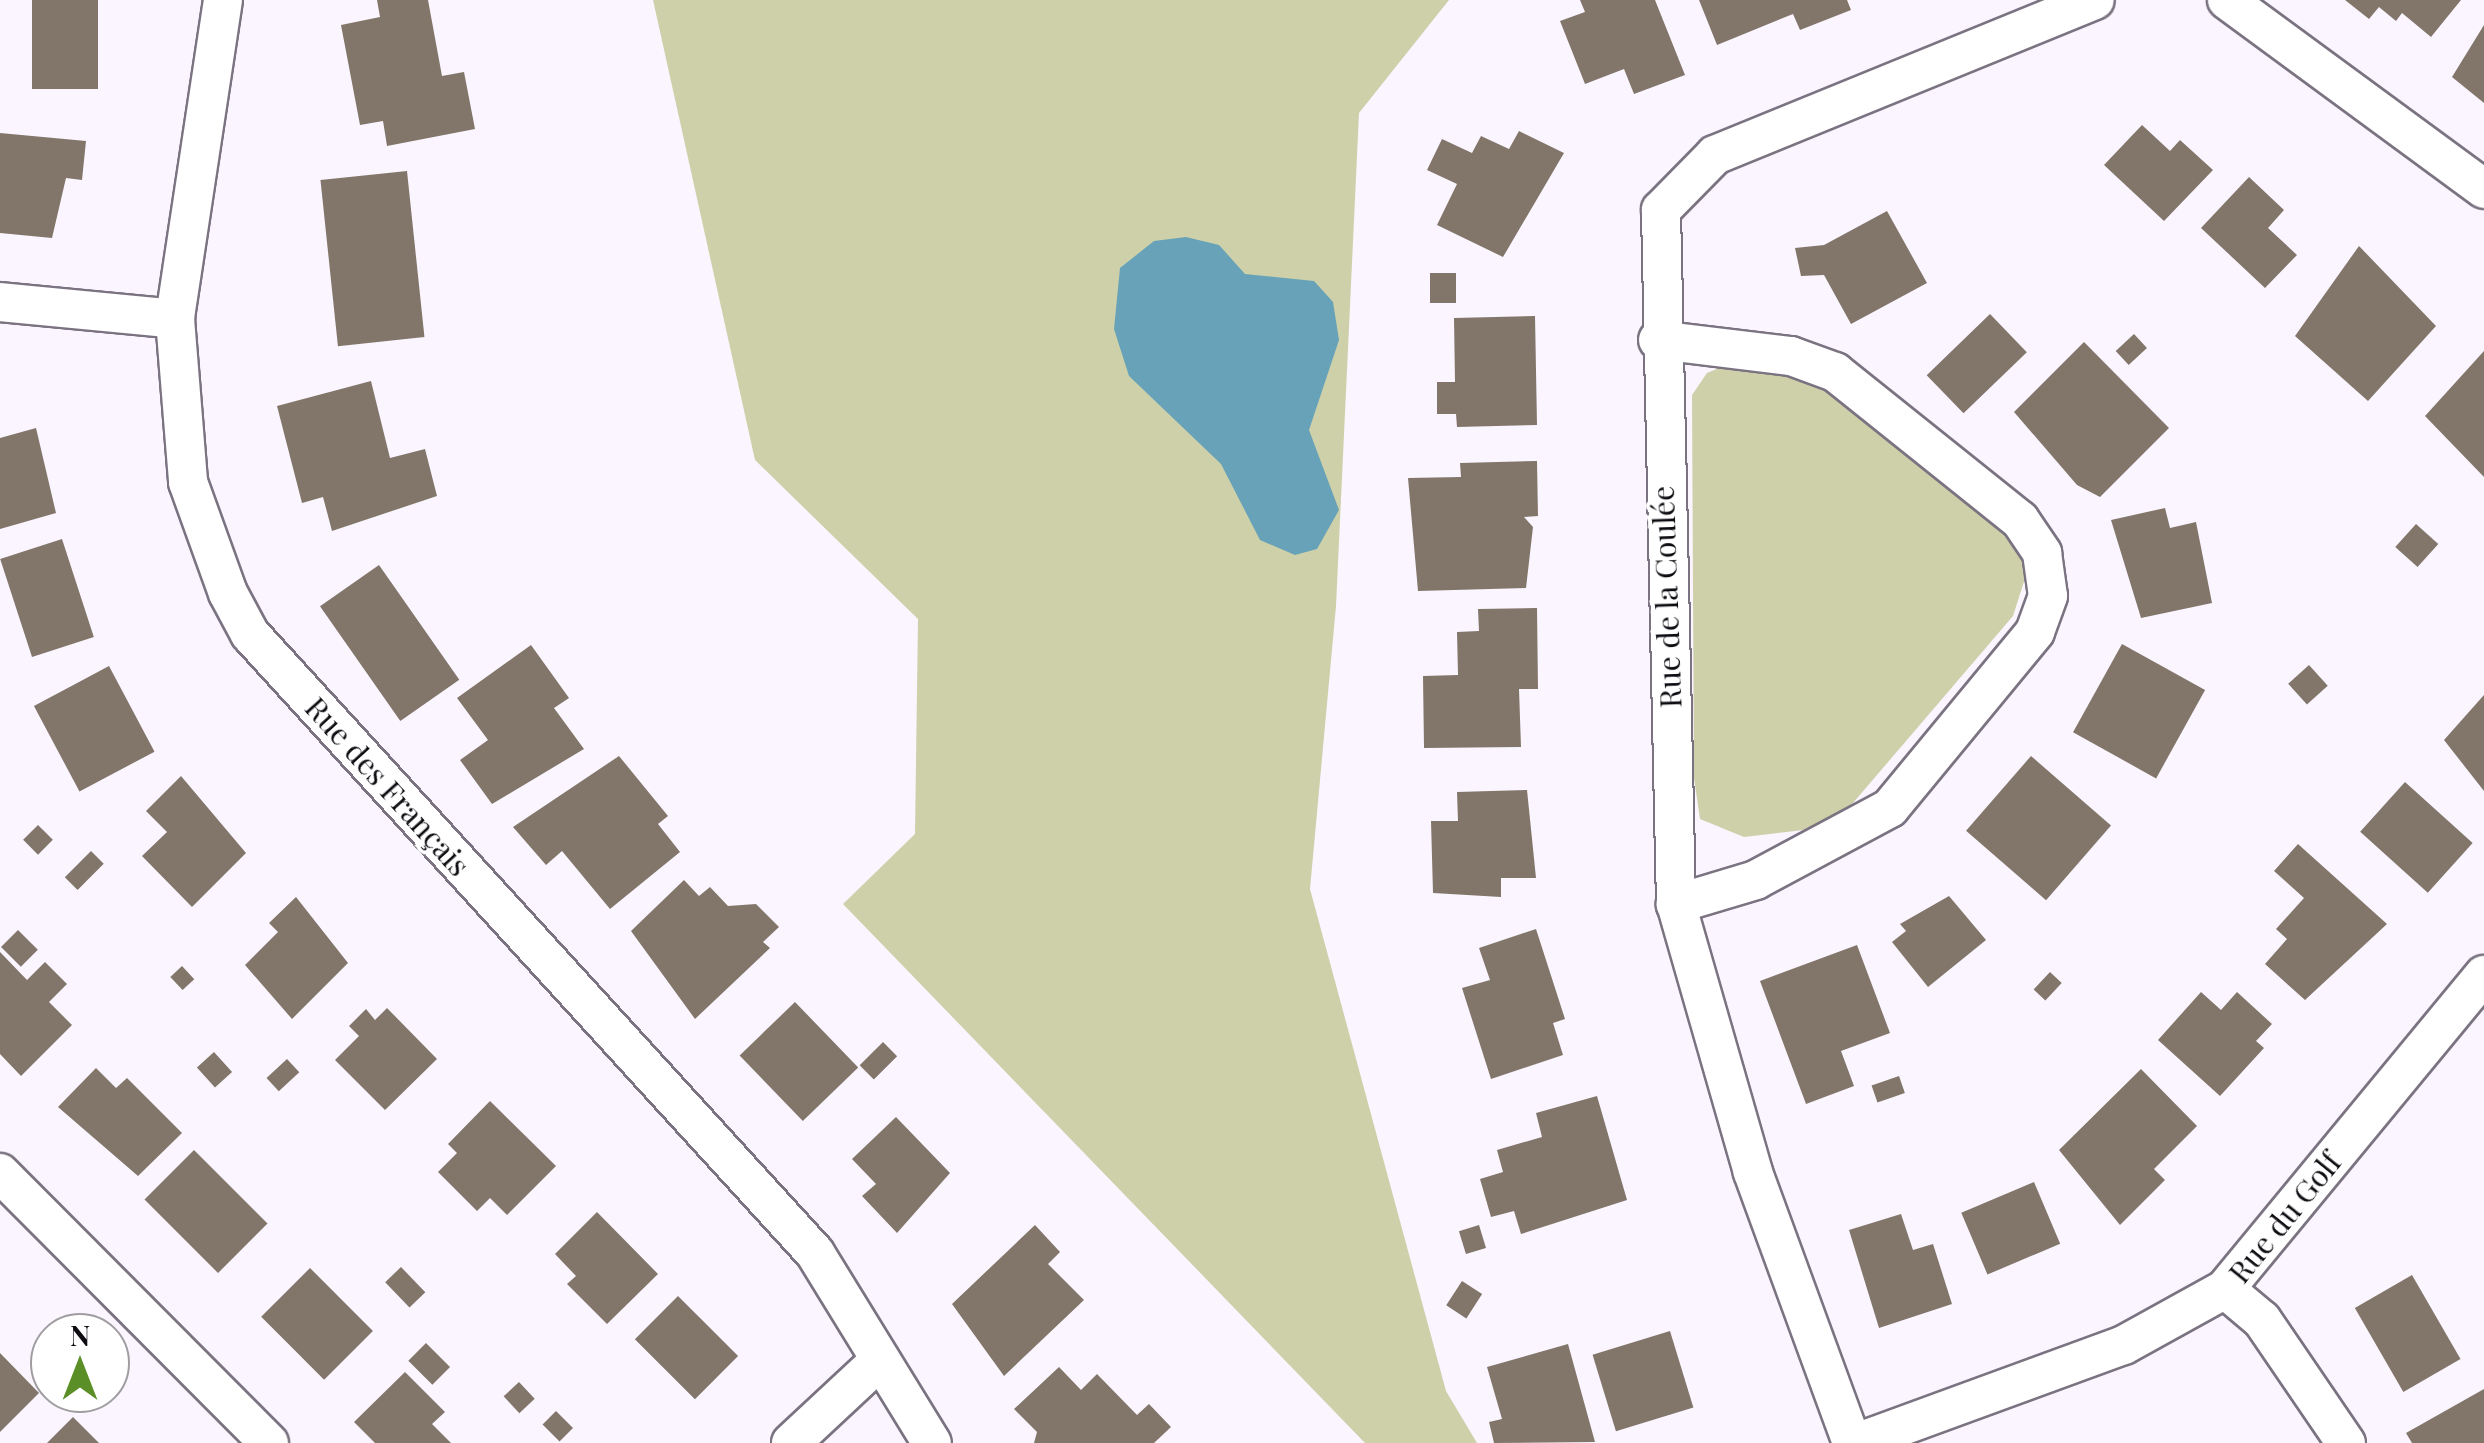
<!DOCTYPE html>
<html>
<head>
<meta charset="utf-8">
<style>
	body { margin:0 }
	#map { position:relative; width:2484px; height:1443px; overflow:hidden; background:#faf5ff; font-family:"Playfair Display",serif }
	div>[style] { position:absolute }
	.green>* { inset:0; background:#cdd0a9 }
	.water>* { inset:0; background:#67a2b8 }
	.building>* { inset:0; background:#82766a; transform-origin:0 0 }
	.roads { filter:drop-shadow(2px 0 #7b7381) drop-shadow(-2px 0 #7b7381) drop-shadow(0 2px #7b7381) drop-shadow(0 -2px #7b7381) }
	.street>* { height:38px; margin:-19px; padding:0 19px; transform-origin:19px; border-radius:19px; background:#fff }
	span { translate:-50% -50%; white-space:nowrap; text-align:center; line-height:1.15; -webkit-text-stroke:8px #fff; paint-order:stroke }
	.street-label { font-size:30px; color:#0e0b11 }
	.north { position:absolute; left:30px; top:1313px; width:100px; height:100px; box-sizing:border-box; background:#fff; border:2px solid #9f9da0; border-radius:50%; rotate:0deg; font-size:28px; font-weight:700; line-height:40px; text-align:center; color:#0e0b11 }
	.north::after { content:''; display:block; margin:auto; width:35px; height:45px; background:#5a8f28; clip-path:polygon(50% 0,100% 100%,50% 72%,0 100%) }
</style>
</head>
<body>
<div id="map">
	<div class="green">
		<i style="clip-path:polygon(653px 0,1449px 0,1359px 113px,1336px 606px,1310px 889px,1446px 1391px,1477px 1443px,1365px 1443px,843px 904px,915px 834px,918px 619px,755px 460px)"></i>
		<i style="clip-path:polygon(1736px 361px,1808px 376px,1896px 426px,2017px 538px,2028px 569px,2013px 616px,1847px 810px,1803px 830px,1744px 837px,1700px 819px,1694px 778px,1692px 395px,1707px 373px)"></i>
	</div>
	<div class="water">
		<i style="clip-path:polygon(1186px 237px,1219px 245px,1245px 274px,1314px 281px,1333px 302px,1339px 340px,1309px 430px,1339px 510px,1317px 549px,1295px 555px,1260px 540px,1221px 464px,1129px 376px,1114px 329px,1120px 268px,1154px 241px)"></i>
	</div>
	<div class="building">
		<i style="left:32px;top:0;width:66px;height:89px"></i>
		<i style="clip-path:polygon(377px 0,428px 0,442px 76px,464px 72px,475px 129px,387px 146px,383px 121px,360px 125px,341px 25px,380px 17px)"></i>
		<i style="clip-path:polygon(1580px 0,1655px 0,1685px 75px,1634px 94px,1624px 69px,1585px 84px,1560px 21px,1585px 12px)"></i>
		<i style="clip-path:polygon(1699px 0,1847px 0,1851px 10px,1800px 30px,1793px 14px,1717px 45px)"></i>
		<i style="clip-path:polygon(2345px 0,2461px 0,2431px 37px,2402px 13px,2396px 21px,2379px 7px,2369px 19px)"></i>
		<i style="clip-path:polygon(2484px 25px,2484px 103px,2452px 77px)"></i>
		<i style="clip-path:polygon(2142px 125px,2170px 151px,2180px 140px,2213px 170px,2164px 221px,2104px 165px)"></i>
		<i style="clip-path:polygon(1519px 131px,1564px 153px,1503px 257px,1437px 225px,1457px 184px,1427px 170px,1442px 139px,1472px 153px,1481px 136px,1509px 149px)"></i>
		<i style="clip-path:polygon(0 133px,86px 141px,82px 180px,66px 178px,52px 238px,0 233px)"></i>
		<i style="left:407px;top:171px;width:167px;height:87px;rotate:84deg"></i>
		<i style="clip-path:polygon(2249px 177px,2284px 210px,2268px 228px,2297px 255px,2265px 288px,2201px 228px)"></i>
		<i style="clip-path:polygon(1887px 211px,1927px 283px,1851px 324px,1824px 275px,1801px 276px,1795px 248px,1824px 245px)"></i>
		<i style="clip-path:polygon(2359px 246px,2436px 326px,2368px 401px,2295px 336px)"></i>
		<i style="left:1430px;top:273px;width:26px;height:30px"></i>
		<i style="left:1990px;top:314px;width:53px;height:88px;rotate:46deg"></i>
		<i style="clip-path:polygon(1535px 316px,1537px 425px,1457px 427px,1456px 414px,1437px 414px,1437px 382px,1455px 382px,1454px 318px)"></i>
		<i style="left:2134px;top:334px;width:19px;height:25px;rotate:47deg"></i>
		<i style="clip-path:polygon(2084px 342px,2169px 428px,2100px 497px,2077px 485px,2014px 412px)"></i>
		<i style="clip-path:polygon(2484px 351px,2484px 477px,2425px 416px)"></i>
		<i style="clip-path:polygon(371px 381px,390px 458px,425px 449px,437px 496px,332px 531px,323px 497px,302px 503px,277px 406px)"></i>
		<i style="clip-path:polygon(36px 428px,56px 513px,0 529px,0 438px)"></i>
		<i style="clip-path:polygon(1537px 461px,1538px 516px,1524px 517px,1533px 527px,1526px 588px,1418px 591px,1408px 478px,1461px 477px,1460px 463px)"></i>
		<i style="clip-path:polygon(2165px 508px,2170px 528px,2196px 522px,2212px 603px,2141px 618px,2111px 520px)"></i>
		<i style="left:2416px;top:524px;width:30px;height:31px;rotate:42deg"></i>
		<i style="left:62px;top:539px;width:103px;height:65px;rotate:72deg"></i>
		<i style="left:379px;top:565px;width:140px;height:72px;rotate:55deg"></i>
		<i style="clip-path:polygon(1537px 608px,1538px 689px,1519px 689px,1521px 747px,1424px 748px,1423px 676px,1458px 675px,1457px 632px,1479px 631px,1478px 609px)"></i>
		<i style="left:2122px;top:644px;width:95px;height:101px;rotate:29deg"></i>
		<i style="clip-path:polygon(531px 645px,569px 698px,554px 708px,584px 749px,492px 804px,460px 760px,488px 740px,457px 698px)"></i>
		<i style="left:2309px;top:665px;width:28px;height:28px;rotate:48deg"></i>
		<i style="left:109px;top:666px;width:97px;height:85px;rotate:62deg"></i>
		<i style="clip-path:polygon(2484px 695px,2484px 791px,2444px 740px)"></i>
		<i style="clip-path:polygon(619px 756px,668px 816px,658px 824px,680px 852px,610px 909px,562px 851px,546px 865px,513px 827px)"></i>
		<i style="left:2031px;top:756px;width:106px;height:99px;rotate:41deg"></i>
		<i style="clip-path:polygon(181px 776px,246px 853px,192px 907px,142px 856px,167px 832px,146px 811px)"></i>
		<i style="left:2405px;top:782px;width:91px;height:67px;rotate:42deg"></i>
		<i style="clip-path:polygon(1527px 790px,1536px 878px,1501px 878px,1501px 897px,1433px 893px,1431px 821px,1458px 821px,1457px 792px)"></i>
		<i style="left:38px;top:825px;width:21px;height:21px;rotate:45deg"></i>
		<i style="clip-path:polygon(2298px 844px,2387px 924px,2305px 1000px,2265px 964px,2287px 939px,2276px 929px,2304px 898px,2274px 871px)"></i>
		<i style="left:91px;top:851px;width:18px;height:37px;rotate:45deg"></i>
		<i style="clip-path:polygon(684px 880px,699px 896px,710px 887px,728px 906px,756px 904px,779px 927px,763px 942px,770px 948px,695px 1019px,631px 931px)"></i>
		<i style="clip-path:polygon(1949px 896px,1986px 940px,1928px 987px,1892px 942px,1906px 931px,1900px 924px)"></i>
		<i style="clip-path:polygon(296px 897px,348px 963px,292px 1019px,245px 965px,278px 932px,269px 923px)"></i>
		<i style="clip-path:polygon(1536px 929px,1565px 1019px,1553px 1023px,1563px 1055px,1491px 1079px,1462px 988px,1490px 980px,1479px 948px)"></i>
		<i style="left:18px;top:930px;width:28px;height:24px;rotate:45deg"></i>
		<i style="clip-path:polygon(1857px 945px,1890px 1033px,1841px 1051px,1854px 1086px,1806px 1104px,1760px 981px)"></i>
		<i style="clip-path:polygon(0 952px,27px 980px,45px 962px,67px 984px,49px 1002px,72px 1025px,21px 1076px,0 1054px)"></i>
		<i style="left:182px;top:966px;width:18px;height:16px;rotate:47deg"></i>
		<i style="left:2050px;top:972px;width:16px;height:24px;rotate:43deg"></i>
		<i style="clip-path:polygon(2201px 992px,2221px 1010px,2237px 992px,2272px 1024px,2256px 1041px,2264px 1048px,2220px 1096px,2158px 1040px)"></i>
		<i style="left:795px;top:1002px;width:91px;height:77px;rotate:46deg"></i>
		<i style="clip-path:polygon(387px 1008px,437px 1059px,385px 1110px,335px 1060px,359px 1036px,349px 1026px,366px 1009px,375px 1020px)"></i>
		<i style="left:883px;top:1042px;width:20px;height:33px;rotate:45deg"></i>
		<i style="left:214px;top:1052px;width:27px;height:23px;rotate:48deg"></i>
		<i style="left:287px;top:1059px;width:18px;height:28px;rotate:47deg"></i>
		<i style="clip-path:polygon(96px 1068px,116px 1088px,127px 1078px,182px 1133px,138px 1176px,58px 1107px)"></i>
		<i style="clip-path:polygon(2141px 1069px,2197px 1126px,2154px 1169px,2165px 1180px,2120px 1225px,2059px 1150px)"></i>
		<i style="left:1899px;top:1076px;width:18px;height:29px;rotate:71deg"></i>
		<i style="clip-path:polygon(1597px 1096px,1627px 1200px,1521px 1234px,1514px 1211px,1491px 1217px,1480px 1179px,1503px 1172px,1497px 1150px,1542px 1137px,1536px 1113px)"></i>
		<i style="clip-path:polygon(490px 1101px,556px 1166px,507px 1215px,490px 1198px,477px 1211px,438px 1172px,457px 1153px,448px 1144px)"></i>
		<i style="clip-path:polygon(896px 1117px,950px 1173px,897px 1233px,862px 1196px,876px 1184px,852px 1159px)"></i>
		<i style="left:194px;top:1150px;width:104px;height:70px;rotate:45deg"></i>
		<i style="left:2034px;top:1182px;width:67px;height:79px;rotate:67deg"></i>
		<i style="clip-path:polygon(597px 1212px,658px 1274px,607px 1324px,567px 1284px,576px 1276px,555px 1254px)"></i>
		<i style="clip-path:polygon(1901px 1214px,1913px 1250px,1933px 1244px,1952px 1304px,1879px 1328px,1849px 1230px)"></i>
		<i style="clip-path:polygon(1035px 1225px,1060px 1252px,1048px 1264px,1084px 1300px,1004px 1376px,952px 1304px)"></i>
		<i style="left:1479px;top:1225px;width:24px;height:21px;rotate:73deg"></i>
		<i style="left:401px;top:1267px;width:35px;height:22px;rotate:46deg"></i>
		<i style="left:310px;top:1268px;width:89px;height:69px;rotate:45deg"></i>
		<i style="left:2412px;top:1275px;width:97px;height:66px;rotate:60deg"></i>
		<i style="left:1462px;top:1281px;width:24px;height:29px;rotate:33deg"></i>
		<i style="left:678px;top:1296px;width:85px;height:61px;rotate:45deg"></i>
		<i style="left:1670px;top:1331px;width:80px;height:81px;rotate:73deg"></i>
		<i style="left:426px;top:1343px;width:34px;height:25px;rotate:45deg"></i>
		<i style="clip-path:polygon(1568px 1344px,1595px 1442px,1494px 1443px,1489px 1422px,1502px 1419px,1487px 1367px)"></i>
		<i style="clip-path:polygon(0 1353px,39px 1393px,0 1432px)"></i>
		<i style="clip-path:polygon(1059px 1367px,1081px 1390px,1097px 1374px,1137px 1415px,1149px 1404px,1171px 1427px,1154px 1443px,1034px 1443px,1037px 1432px,1014px 1409px)"></i>
		<i style="clip-path:polygon(405px 1372px,445px 1412px,432px 1424px,451px 1443px,375px 1443px,354px 1422px)"></i>
		<i style="left:519px;top:1382px;width:23px;height:21px;rotate:47deg"></i>
		<i style="clip-path:polygon(2484px 1389px,2484px 1443px,2412px 1443px,2406px 1433px)"></i>
		<i style="left:556px;top:1411px;width:24px;height:19px;rotate:45deg"></i>
		<i style="clip-path:polygon(73px 1417px,99px 1443px,47px 1443px)"></i>
	</div>
	<div class="roads">
		<div class="street">
			<i style="left:223px;top:0;width:323px;rotate:98.6deg"></i>
			<i style="left:175px;top:319px;width:164px;rotate:85.4deg"></i>
			<i style="left:188px;top:482px;width:118px;rotate:70.2deg"></i>
			<i style="left:228px;top:593px;width:47px;rotate:61.8deg"></i>
			<i style="left:250px;top:634px;width:838px;rotate:47.61deg"></i>
			<i style="left:815px;top:1253px;width:223px;rotate:58.4deg"></i>
			<i style="left:2227px;top:0;width:319px;rotate:36.3deg"></i>
			<i style="left:0;top:302px;width:176px;rotate:5.5deg"></i>
			<i style="left:1658px;top:340px;width:134px;rotate:6.9deg"></i>
			<i style="left:1791px;top:356px;width:47px;rotate:20deg"></i>
			<i style="left:1835px;top:372px;width:237px;rotate:38.7deg"></i>
			<i style="left:2020px;top:520px;width:40px;rotate:56deg"></i>
			<i style="left:2042px;top:553px;width:43px;rotate:82.1deg"></i>
			<i style="left:2048px;top:596px;width:38px;rotate:110deg"></i>
			<i style="left:2035px;top:632px;width:228px;rotate:129.5deg"></i>
			<i style="left:1890px;top:808px;width:152px;rotate:151.8deg"></i>
			<i style="left:1756px;top:880px;width:84px;rotate:163.3deg"></i>
			<i style="left:0;top:1173px;width:381px;rotate:45.1deg"></i>
			<i style="left:2225px;top:1289px;width:48px;rotate:40deg"></i>
			<i style="left:2262px;top:1320px;width:149px;rotate:55.7deg"></i>
			<i style="left:791px;top:1443px;width:122px;rotate:-43deg"></i>
			<i style="left:1852px;top:1443px;width:289px;rotate:-110.1deg"></i>
			<i style="left:1753px;top:1172px;width:279px;rotate:-106deg"></i>
			<i style="left:1676px;top:904px;width:694px;rotate:-91.24deg"></i>
			<i style="left:1661px;top:210px;width:77px;rotate:-45.5deg"></i>
			<i style="left:1715px;top:155px;width:410px;rotate:-22.2deg"></i>
			<i style="left:1856px;top:1443px;width:285px;rotate:-20.1deg"></i>
			<i style="left:2124px;top:1345px;width:115px;rotate:-29deg"></i>
			<i style="left:2225px;top:1289px;width:407px;rotate:-50.5deg"></i>
		</div>
	</div>
	<div class="street-label">
		<span style="left:1666px;top:597px;rotate:-92deg">Rue de la Coulée</span>
		<span style="left:388px;top:786px;rotate:48deg">Rue des Français</span>
		<span style="left:2284px;top:1217px;rotate:-51deg">Rue du Golf</span>
	</div>
	<div class="north">N</div>
</div>
</body>
</html>
